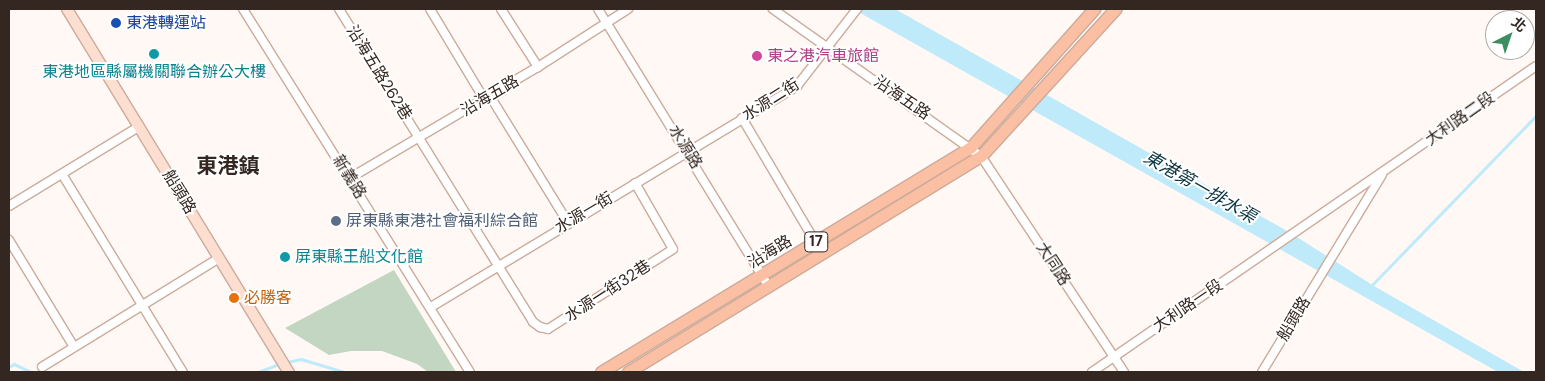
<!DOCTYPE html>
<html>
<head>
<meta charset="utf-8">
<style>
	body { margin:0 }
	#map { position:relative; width:1545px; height:381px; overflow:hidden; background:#fff8f4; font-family:"DM Sans","Noto Sans TC",sans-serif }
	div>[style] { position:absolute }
	.green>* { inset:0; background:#c3d6c2 }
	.water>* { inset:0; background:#bfeafa }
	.stream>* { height:2.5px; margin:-1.25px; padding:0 1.25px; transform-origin:1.25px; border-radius:1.25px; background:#bfeafa }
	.roads { filter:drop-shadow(1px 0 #ccab9b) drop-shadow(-1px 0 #ccab9b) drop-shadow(0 1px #ccab9b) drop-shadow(0 -1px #ccab9b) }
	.minor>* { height:8px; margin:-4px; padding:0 4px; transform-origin:4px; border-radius:4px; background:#fff }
	.secondary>* { height:10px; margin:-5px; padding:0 5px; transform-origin:5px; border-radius:5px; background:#fddfd1 }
	.primary>* { height:11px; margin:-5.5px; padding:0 5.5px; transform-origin:5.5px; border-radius:5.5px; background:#fbbfa3 }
	.dots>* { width:14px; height:14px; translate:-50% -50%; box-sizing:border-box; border:2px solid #fff; border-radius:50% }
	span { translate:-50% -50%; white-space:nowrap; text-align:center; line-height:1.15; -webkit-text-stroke:4px #fff; paint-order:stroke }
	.shield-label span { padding:1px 4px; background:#fff; border:1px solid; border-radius:4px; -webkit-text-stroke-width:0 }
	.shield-label { font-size:15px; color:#342721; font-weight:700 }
	.transit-label { font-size:16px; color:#164399 }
	.left { translate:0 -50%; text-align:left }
	.hotel-label { font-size:16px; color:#b23c85 }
	.culture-label { font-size:16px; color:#0d838f }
	.street-label { font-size:16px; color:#342721 }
	.service-label { font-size:16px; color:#4e5e75 }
	.food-label { font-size:16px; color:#c56008 }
	.water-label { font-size:18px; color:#0b333f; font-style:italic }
	.district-label { font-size:21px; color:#342721; font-weight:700 }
	.frame { position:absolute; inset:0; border:10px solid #342721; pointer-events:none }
	.north { position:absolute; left:1485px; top:10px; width:50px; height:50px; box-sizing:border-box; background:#fff; border:1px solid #aea9a6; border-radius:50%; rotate:41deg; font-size:14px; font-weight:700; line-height:20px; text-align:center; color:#342721 }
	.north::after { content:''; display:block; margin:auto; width:18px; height:22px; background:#3c8f62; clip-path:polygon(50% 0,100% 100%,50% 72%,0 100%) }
</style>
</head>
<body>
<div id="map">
	<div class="green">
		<i style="clip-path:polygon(394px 270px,456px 372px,428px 372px,417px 364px,382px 351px,351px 351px,329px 355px,285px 328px)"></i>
	</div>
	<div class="water">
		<i style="clip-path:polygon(853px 9px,895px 9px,1289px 232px,1374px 286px,1524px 372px,1498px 372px)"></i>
	</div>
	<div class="stream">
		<i style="left:1371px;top:286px;width:237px;rotate:-45.9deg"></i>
		<i style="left:287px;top:362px;width:14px;rotate:-12deg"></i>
		<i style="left:301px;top:359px;width:46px;rotate:16.5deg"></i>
		<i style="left:9px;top:367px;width:6px;rotate:-31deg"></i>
		<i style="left:14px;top:364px;width:19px;rotate:25deg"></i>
		<i style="left:258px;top:372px;width:25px;rotate:-21deg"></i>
		<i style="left:352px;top:372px;width:25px"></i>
	</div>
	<div class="roads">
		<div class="minor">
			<i style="left:243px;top:9px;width:428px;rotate:58deg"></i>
			<i style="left:339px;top:9px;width:368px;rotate:58.2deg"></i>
			<i style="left:533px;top:322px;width:9px;rotate:36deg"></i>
			<i style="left:540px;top:327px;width:8px;rotate:14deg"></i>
			<i style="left:548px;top:329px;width:148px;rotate:-32.6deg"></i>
			<i style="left:673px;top:249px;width:76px;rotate:-119.9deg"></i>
			<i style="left:430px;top:9px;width:105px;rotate:59deg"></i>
			<i style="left:501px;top:9px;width:69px;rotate:57.5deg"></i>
			<i style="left:598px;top:9px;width:326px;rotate:58.4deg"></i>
			<i style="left:773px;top:9px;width:255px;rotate:35.3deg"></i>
			<i style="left:981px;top:156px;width:259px;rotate:56.5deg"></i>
			<i style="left:490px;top:96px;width:149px;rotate:58.4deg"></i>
			<i style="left:742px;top:118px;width:145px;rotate:59.4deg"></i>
			<i style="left:62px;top:174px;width:232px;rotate:58.6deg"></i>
			<i style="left:350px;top:178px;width:218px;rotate:-30.6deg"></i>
			<i style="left:538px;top:67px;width:107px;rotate:-32.8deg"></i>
			<i style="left:9px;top:206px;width:153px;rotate:-31.4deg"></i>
			<i style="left:9px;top:240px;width:125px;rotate:58.7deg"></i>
			<i style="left:431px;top:307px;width:428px;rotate:-31.1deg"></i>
			<i style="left:797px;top:86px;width:98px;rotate:-52.1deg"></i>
			<i style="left:42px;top:367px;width:208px;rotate:-31.6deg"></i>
			<i style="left:1092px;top:372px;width:539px;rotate:-34.57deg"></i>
			<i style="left:1262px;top:372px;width:231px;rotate:-58.7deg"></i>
		</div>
		<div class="secondary">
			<i style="left:67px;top:9px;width:426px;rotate:58.6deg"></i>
		</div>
		<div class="primary">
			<i style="left:601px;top:372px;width:433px;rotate:-31.3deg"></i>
			<i style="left:971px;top:147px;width:185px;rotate:-48.3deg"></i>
			<i style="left:628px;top:372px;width:414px;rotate:-31.5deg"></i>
			<i style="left:981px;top:156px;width:199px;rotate:-47.6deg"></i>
		</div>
	</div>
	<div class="dots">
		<i style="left:116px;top:23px;background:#1a4fb4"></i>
		<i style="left:154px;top:54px;background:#0f9aa8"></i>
		<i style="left:757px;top:56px;background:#d1479c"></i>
		<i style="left:336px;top:221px;background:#5c6f8a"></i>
		<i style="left:285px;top:257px;background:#0f9aa8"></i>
		<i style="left:234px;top:298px;background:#e8710a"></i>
	</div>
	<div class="shield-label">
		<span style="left:816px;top:242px">17</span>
	</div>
	<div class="transit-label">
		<span class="left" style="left:126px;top:23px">東港轉運站</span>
	</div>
	<div class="hotel-label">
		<span class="left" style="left:767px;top:56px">東之港汽車旅館</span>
	</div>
	<div class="culture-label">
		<span style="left:154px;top:72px">東港地區縣屬機關聯合辦公大樓</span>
		<span class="left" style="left:295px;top:257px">屏東縣王船文化館</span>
	</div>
	<div class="street-label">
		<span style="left:379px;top:73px;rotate:58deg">沿海五路262巷</span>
		<span style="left:490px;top:96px;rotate:-31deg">沿海五路</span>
		<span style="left:902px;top:98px;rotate:34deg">沿海五路</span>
		<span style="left:771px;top:100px;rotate:-32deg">水源二街</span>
		<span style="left:1460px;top:119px;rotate:-35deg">大利路二段</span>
		<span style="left:685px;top:147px;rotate:58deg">水源路</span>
		<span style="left:349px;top:177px;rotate:58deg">新義路</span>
		<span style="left:179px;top:192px;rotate:59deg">船頭路</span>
		<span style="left:584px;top:213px;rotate:-31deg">水源一街</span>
		<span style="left:770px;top:252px;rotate:-31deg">沿海路</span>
		<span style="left:1053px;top:264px;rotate:57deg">大同路</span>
		<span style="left:608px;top:291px;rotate:-33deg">水源一街32巷</span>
		<span style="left:1188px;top:306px;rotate:-34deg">大利路一段</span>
		<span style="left:1294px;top:319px;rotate:-59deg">船頭路</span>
	</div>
	<div class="service-label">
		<span class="left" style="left:346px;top:221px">屏東縣東港社會福利綜合館</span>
	</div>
	<div class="food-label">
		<span class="left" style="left:244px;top:298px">必勝客</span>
	</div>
	<div class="water-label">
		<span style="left:1200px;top:187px;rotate:30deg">東港第一排水渠</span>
	</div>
	<div class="district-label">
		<span style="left:228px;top:166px">東港鎮</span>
	</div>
	<div class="frame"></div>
	<div class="north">北</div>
</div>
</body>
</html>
